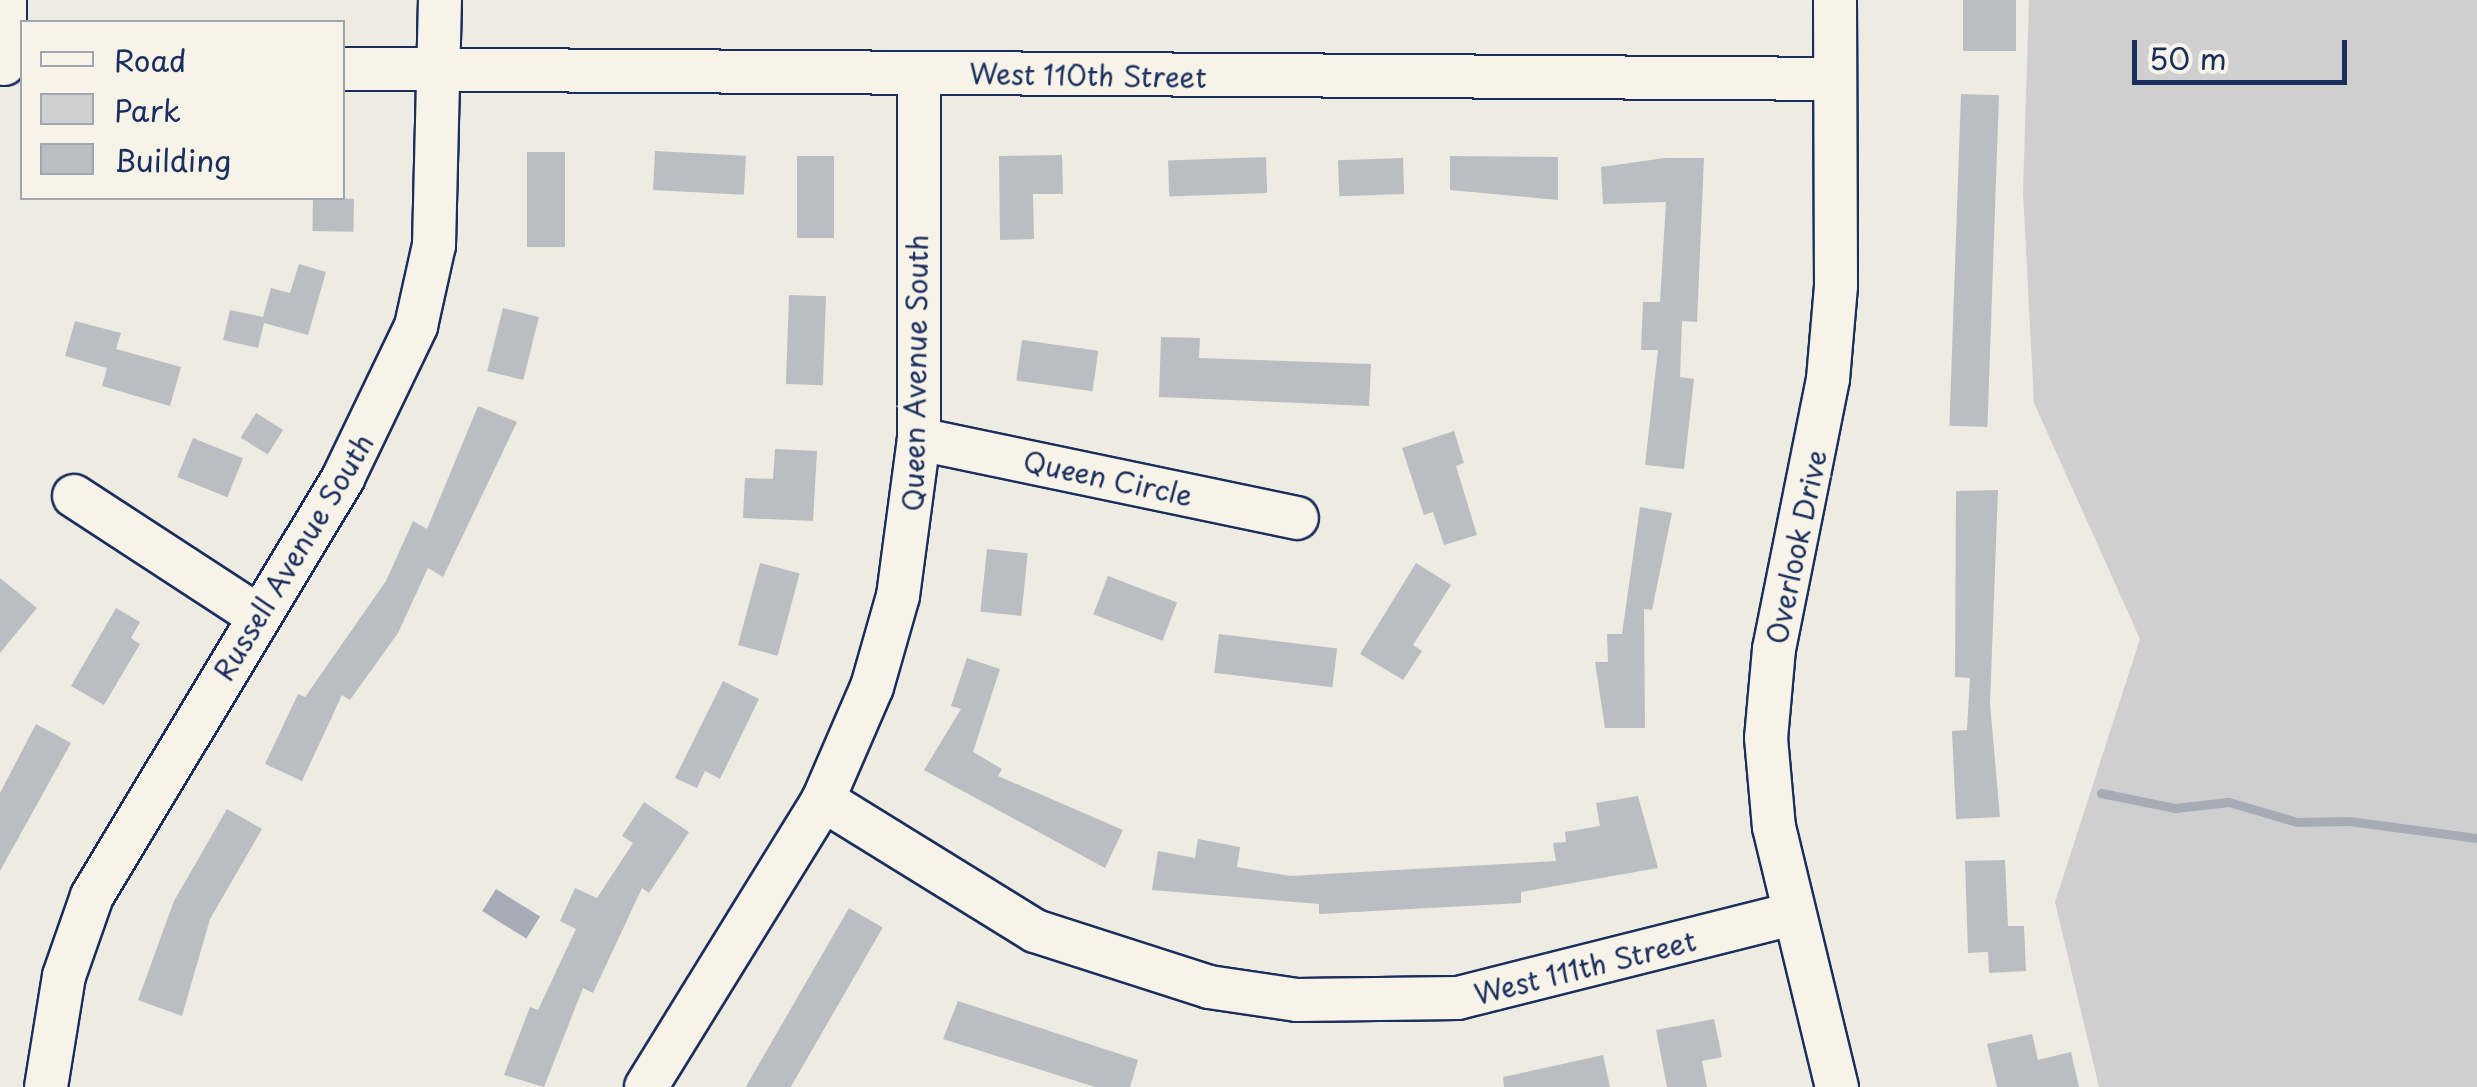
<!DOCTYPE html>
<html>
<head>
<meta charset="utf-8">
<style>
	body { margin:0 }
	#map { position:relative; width:2477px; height:1087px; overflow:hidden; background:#eeebe2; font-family:"Playpen Sans",sans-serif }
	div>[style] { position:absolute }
	.green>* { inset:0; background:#cfcfcf }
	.water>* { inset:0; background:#a6abb5; transform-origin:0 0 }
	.stream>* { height:9px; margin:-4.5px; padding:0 4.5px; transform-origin:4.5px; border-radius:4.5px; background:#a6abb5 }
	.building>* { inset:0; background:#babdc2; transform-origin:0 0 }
	.roads { filter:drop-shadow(2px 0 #1b2f5e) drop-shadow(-2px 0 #1b2f5e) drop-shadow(0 2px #1b2f5e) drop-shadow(0 -2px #1b2f5e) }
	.minor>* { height:42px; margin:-21px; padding:0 21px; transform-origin:21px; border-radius:21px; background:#f7f3e8 }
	span { translate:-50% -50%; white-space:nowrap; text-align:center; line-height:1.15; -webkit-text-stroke:8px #f7f3e8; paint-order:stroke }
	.street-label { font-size:28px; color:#1b2f5e }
	.legend { position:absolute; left:20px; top:20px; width:325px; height:180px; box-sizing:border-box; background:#f7f3e8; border:2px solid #9fa5b1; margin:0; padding:12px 18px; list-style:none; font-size:30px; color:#1b2f5e }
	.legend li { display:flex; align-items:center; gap:20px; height:50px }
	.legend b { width:50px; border:2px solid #9fa5b1 }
	.scale { position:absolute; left:2132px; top:40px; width:215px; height:45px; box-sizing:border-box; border:5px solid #1b2f5e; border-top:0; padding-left:12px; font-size:30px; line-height:35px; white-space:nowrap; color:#1b2f5e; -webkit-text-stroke:8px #f7f3e8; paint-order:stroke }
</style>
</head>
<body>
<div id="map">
	<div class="green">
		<i style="clip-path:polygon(2029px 0,2477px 0,2477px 1087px,2099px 1087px,2055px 902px,2140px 639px,2034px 403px,2023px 192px)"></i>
	</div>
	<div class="water">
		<i style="left:496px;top:889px;width:52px;height:26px;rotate:32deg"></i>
	</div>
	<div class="stream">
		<i style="left:2101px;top:793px;width:76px;rotate:11.5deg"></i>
		<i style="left:2175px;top:808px;width:54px;rotate:-6.3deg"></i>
		<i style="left:2229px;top:802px;width:71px;rotate:16.4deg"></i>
		<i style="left:2297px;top:822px;width:52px;rotate:-1.1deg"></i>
		<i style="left:2349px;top:821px;width:129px;rotate:7.6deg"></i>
	</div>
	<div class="building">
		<i style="left:1963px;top:0;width:53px;height:51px"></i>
		<i style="left:1961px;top:94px;width:38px;height:332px;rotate:2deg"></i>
		<i style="left:655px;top:151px;width:91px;height:39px;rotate:3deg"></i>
		<i style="left:527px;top:152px;width:38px;height:95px"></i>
		<i style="clip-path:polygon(1062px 155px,1063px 194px,1033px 194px,1034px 239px,1000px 240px,999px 156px)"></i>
		<i style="left:797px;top:156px;width:37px;height:82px"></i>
		<i style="clip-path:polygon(1450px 156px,1558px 157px,1558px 200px,1450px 190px)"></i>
		<i style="left:1266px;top:157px;width:36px;height:98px;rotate:88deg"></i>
		<i style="left:1403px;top:158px;width:36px;height:65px;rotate:88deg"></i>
		<i style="clip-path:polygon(1665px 158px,1704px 158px,1697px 322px,1682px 321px,1680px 377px,1694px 379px,1684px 469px,1645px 465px,1658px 350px,1641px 350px,1643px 302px,1660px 302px,1666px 202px,1603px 204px,1601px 167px)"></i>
		<i style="left:313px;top:198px;width:41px;height:33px;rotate:1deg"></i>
		<i style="clip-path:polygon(299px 264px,326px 272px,308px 335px,264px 323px,258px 348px,223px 340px,230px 310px,263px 317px,271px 288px,290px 293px)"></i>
		<i style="left:789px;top:295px;width:37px;height:89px;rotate:2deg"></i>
		<i style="left:503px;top:308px;width:37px;height:65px;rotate:14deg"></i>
		<i style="clip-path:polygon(75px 321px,121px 333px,116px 349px,181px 367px,170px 406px,102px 386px,107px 368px,65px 356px)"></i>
		<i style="clip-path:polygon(1161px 337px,1200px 338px,1199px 358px,1371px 364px,1369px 406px,1159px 397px)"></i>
		<i style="left:1022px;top:340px;width:77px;height:41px;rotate:8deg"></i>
		<i style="clip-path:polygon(478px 406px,517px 422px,443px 577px,428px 568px,398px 633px,350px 700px,342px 695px,302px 781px,265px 764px,298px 694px,305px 697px,386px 581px,413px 521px,427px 529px)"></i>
		<i style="left:256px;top:413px;width:32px;height:29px;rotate:32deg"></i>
		<i style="clip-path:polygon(1454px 431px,1464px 463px,1456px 466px,1477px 535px,1444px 545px,1433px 512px,1424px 515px,1402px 448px)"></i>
		<i style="left:193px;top:438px;width:54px;height:42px;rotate:22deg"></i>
		<i style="clip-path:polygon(775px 449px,817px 451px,813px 521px,743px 518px,745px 478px,773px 479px)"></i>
		<i style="clip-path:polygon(1998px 490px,1990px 704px,2000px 817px,1956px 819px,1952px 731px,1967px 730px,1970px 678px,1955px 677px,1956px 491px)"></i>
		<i style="clip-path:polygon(1640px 507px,1672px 513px,1652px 610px,1644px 609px,1645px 728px,1605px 728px,1595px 662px,1608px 662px,1607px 634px,1622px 634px)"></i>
		<i style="left:987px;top:549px;width:41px;height:63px;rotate:6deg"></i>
		<i style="left:760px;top:563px;width:41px;height:85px;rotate:15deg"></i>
		<i style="clip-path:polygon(1416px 563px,1451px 585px,1413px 645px,1422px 651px,1403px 680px,1360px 654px)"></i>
		<i style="left:1108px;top:576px;width:74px;height:41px;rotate:21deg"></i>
		<i style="clip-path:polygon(0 578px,37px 608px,0 653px)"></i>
		<i style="clip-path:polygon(116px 608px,140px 622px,131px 638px,140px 644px,104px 705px,71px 686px)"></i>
		<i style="left:1219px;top:634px;width:119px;height:39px;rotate:7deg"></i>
		<i style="clip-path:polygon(967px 658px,1000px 669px,973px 752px,1002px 769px,998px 776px,1123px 830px,1105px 868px,924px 770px,961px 709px,951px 706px)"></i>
		<i style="clip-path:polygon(723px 681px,759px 699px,720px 779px,705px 771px,697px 788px,675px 778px)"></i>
		<i style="clip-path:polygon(36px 724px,71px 743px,0 871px,0 793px)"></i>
		<i style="clip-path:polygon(1638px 796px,1658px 868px,1521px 892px,1521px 903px,1319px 914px,1319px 904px,1152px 890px,1158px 851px,1195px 858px,1198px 839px,1240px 847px,1237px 867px,1290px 876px,1556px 861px,1553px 843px,1566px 842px,1565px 832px,1600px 826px,1596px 803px)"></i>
		<i style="clip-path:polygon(644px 802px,689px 832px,649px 893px,642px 888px,593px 993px,583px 988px,544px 1087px,504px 1075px,530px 1007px,538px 1010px,576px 929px,560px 921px,575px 888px,597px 898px,633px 843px,622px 836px)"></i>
		<i style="clip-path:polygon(227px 809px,262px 829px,210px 919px,182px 1016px,138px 1000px,174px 901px)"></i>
		<i style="clip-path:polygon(2005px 860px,2008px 926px,2024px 926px,2026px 971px,1989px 973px,1988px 952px,1968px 953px,1965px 861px)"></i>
		<i style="left:849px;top:908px;width:39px;height:208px;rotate:30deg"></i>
		<i style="clip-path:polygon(958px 1001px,1138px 1060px,1130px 1087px,1095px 1087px,943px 1039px)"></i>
		<i style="clip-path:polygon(1714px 1019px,1722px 1057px,1702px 1061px,1707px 1087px,1667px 1087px,1656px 1030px)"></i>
		<i style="clip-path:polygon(2032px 1034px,2038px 1060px,2071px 1052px,2079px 1087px,1997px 1087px,1987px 1044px)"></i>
		<i style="clip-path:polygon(1603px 1055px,1610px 1087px,1504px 1087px,1503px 1077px)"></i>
	</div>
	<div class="roads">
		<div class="minor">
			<i style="left:1835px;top:0;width:286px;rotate:89.8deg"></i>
			<i style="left:1836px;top:286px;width:93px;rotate:94.9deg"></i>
			<i style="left:1828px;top:379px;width:275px;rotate:101.3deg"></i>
			<i style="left:1774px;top:649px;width:89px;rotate:95.1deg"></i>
			<i style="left:1766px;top:738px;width:89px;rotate:84.9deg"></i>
			<i style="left:1774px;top:827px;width:268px;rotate:76.4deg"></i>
			<i style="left:4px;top:64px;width:64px;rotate:-89.1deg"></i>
			<i style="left:342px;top:69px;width:1492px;rotate:0.38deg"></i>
			<i style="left:919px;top:439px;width:386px;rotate:11.8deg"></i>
			<i style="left:74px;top:496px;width:220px;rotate:33.1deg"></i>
			<i style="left:823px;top:800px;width:249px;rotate:31.7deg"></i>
			<i style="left:1035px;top:931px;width:183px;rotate:17.8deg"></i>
			<i style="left:1209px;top:987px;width:89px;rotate:8.4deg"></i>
			<i style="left:1297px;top:1000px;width:161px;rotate:-0.7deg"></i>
			<i style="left:1458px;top:998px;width:344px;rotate:-14.1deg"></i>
			<i style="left:46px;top:1087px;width:112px;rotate:-80.8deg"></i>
			<i style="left:64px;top:976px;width:85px;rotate:-70.7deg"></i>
			<i style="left:92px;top:896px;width:488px;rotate:-59deg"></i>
			<i style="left:343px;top:478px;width:169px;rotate:-64.3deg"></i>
			<i style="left:416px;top:326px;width:83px;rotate:-77.5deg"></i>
			<i style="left:434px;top:245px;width:245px;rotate:-88.6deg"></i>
			<i style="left:646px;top:1087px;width:337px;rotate:-58.3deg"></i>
			<i style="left:823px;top:800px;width:123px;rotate:-66.6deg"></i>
			<i style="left:872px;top:687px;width:95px;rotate:-74.1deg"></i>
			<i style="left:898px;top:596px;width:158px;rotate:-82.4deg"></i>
			<i style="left:919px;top:439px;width:365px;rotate:-90deg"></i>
		</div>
	</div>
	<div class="street-label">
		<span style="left:1088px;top:75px;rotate:1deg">West 110th Street</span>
		<span style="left:915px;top:373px;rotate:-89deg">Queen Avenue South</span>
		<span style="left:1108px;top:478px;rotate:12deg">Queen Circle</span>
		<span style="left:1796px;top:547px;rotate:-78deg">Overlook Drive</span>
		<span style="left:293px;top:557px;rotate:-59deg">Russell Avenue South</span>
		<span style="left:1585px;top:967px;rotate:-14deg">West 111th Street</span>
	</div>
	<ul class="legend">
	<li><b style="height:12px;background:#f7f3e8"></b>Road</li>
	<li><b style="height:28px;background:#cfcfcf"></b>Park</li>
	<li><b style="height:28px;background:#babdc2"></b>Building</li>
	</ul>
	<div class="scale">50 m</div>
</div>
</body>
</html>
